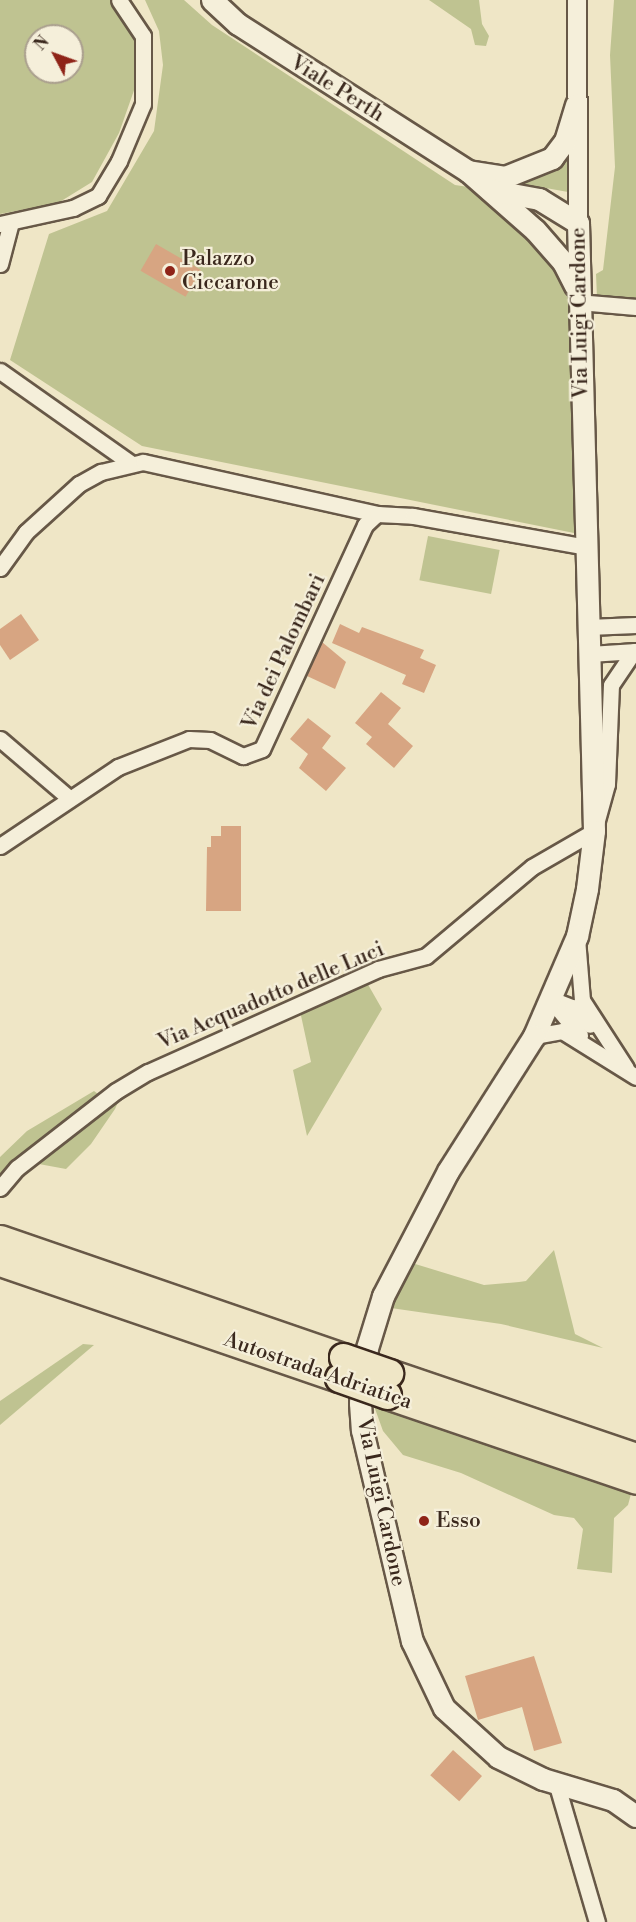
<!DOCTYPE html>
<html>
<head>
<meta charset="utf-8">
<style>
	body { margin:0 }
	#map { position:relative; width:636px; height:1922px; overflow:hidden; background:#efe6c6; font-family:"Libre Bodoni",serif }
	div>[style] { position:absolute }
	.green>* { inset:0; background:#bfc391; transform-origin:0 0 }
	.building>* { inset:0; background:#d7a582; transform-origin:0 0 }
	.roads { filter:drop-shadow(2px 0 #675847) drop-shadow(-2px 0 #675847) drop-shadow(0 2px #675847) drop-shadow(0 -2px #675847) }
	.minor>* { height:15px; margin:-7.5px; padding:0 7.5px; transform-origin:7.5px; border-radius:7.5px; background:#f5efda }
	.tertiary>* { height:18px; margin:-9px; padding:0 9px; transform-origin:9px; border-radius:9px; background:#f5efda }
	.secondary>* { height:21px; margin:-10.5px; padding:0 10.5px; transform-origin:10.5px; border-radius:10.5px; background:#f5efda }
	.motorway>* { height:27px; margin:-13.5px; padding:0 13.5px; transform-origin:13.5px; border-radius:13.5px; background:#efe6c6 }
	.bridges { filter:drop-shadow(2px 0 #3a281d) drop-shadow(-2px 0 #3a281d) drop-shadow(0 2px #3a281d) drop-shadow(0 -2px #3a281d) }
	.motorway-bridge>* { height:27px; margin:-13.5px; padding:0 13.5px; transform-origin:13.5px; border-radius:13.5px; background:#efe6c6 }
	.dots>* { width:16px; height:16px; translate:-50% -50%; box-sizing:border-box; border:3px solid #f5efda; border-radius:50% }
	span { translate:-50% -50%; white-space:nowrap; text-align:center; line-height:1.15; -webkit-text-stroke:4.5px #f5efda; paint-order:stroke }
	.street-label { font-size:21px; color:#3a281d }
	.poi-label { font-size:21px; color:#3a281d }
	.left { translate:0 -50%; text-align:left }
	.north { position:absolute; left:24px; top:24px; width:60px; height:60px; box-sizing:border-box; background:#f5efda; border:2px solid #aa9f8e; border-radius:50%; rotate:311deg; font-size:16px; font-weight:700; line-height:24px; text-align:center; color:#3a281d }
	.north::after { content:''; display:block; margin:auto; width:21px; height:27px; background:#8f2418; clip-path:polygon(50% 0,100% 100%,50% 72%,0 100%) }
</style>
</head>
<body>
<div id="map">
	<div class="green">
		<i style="clip-path:polygon(evenodd,0 0,111px 0,134px 39px,138px 79px,119px 133px,92px 182px,58px 203px,0 214px,0 0,36px 36px,72px 36px,72px 72px,36px 72px,36px 36px)"></i>
		<i style="clip-path:polygon(145px 0,184px 0,212px 25px,455px 185px,489px 190px,573px 282px,574px 533px,142px 446px,10px 360px,49px 234px,107px 211px,154px 131px,163px 65px,159px 31px)"></i>
		<i style="clip-path:polygon(429px 0,479px 0,482px 24px,489px 36px,486px 46px,475px 45px,471px 29px)"></i>
		<i style="clip-path:polygon(614px 0,636px 0,636px 302px,597px 298px,596px 274px,603px 270px,615px 167px,610px 55px)"></i>
		<i style="clip-path:polygon(573px 155px,568px 192px,518px 183px,560px 169px)"></i>
		<i style="left:428px;top:536px;width:73px;height:45px;rotate:11deg"></i>
		<i style="clip-path:polygon(366px 981px,382px 1009px,307px 1136px,293px 1070px,311px 1062px,300px 1011px)"></i>
		<i style="clip-path:polygon(108px 1088px,119px 1100px,115px 1109px,91px 1144px,66px 1169px,28px 1162px,0 1178px,0 1157px,27px 1131px,94px 1091px,98px 1094px)"></i>
		<i style="clip-path:polygon(554px 1250px,575px 1334px,603px 1348px,501px 1324px,391px 1308px,412px 1263px,484px 1285px,519px 1282px,526px 1281px)"></i>
		<i style="clip-path:polygon(83px 1344px,94px 1345px,0 1425px,0 1401px)"></i>
		<i style="clip-path:polygon(374px 1406px,631px 1494px,628px 1505px,614px 1518px,612px 1573px,577px 1569px,583px 1529px,574px 1518px,554px 1515px,461px 1473px,403px 1455px,383px 1431px)"></i>
	</div>
	<div class="building">
		<i style="left:156px;top:244px;width:52px;height:31px;rotate:30deg"></i>
		<i style="clip-path:polygon(21px 614px,39px 640px,10px 660px,0 645px,0 629px)"></i>
		<i style="clip-path:polygon(340px 624px,359px 633px,362px 627px,424px 650px,420px 658px,436px 665px,424px 693px,402px 684px,406px 675px,332px 643px)"></i>
		<i style="clip-path:polygon(322px 642px,346px 662px,335px 689px,307px 676px)"></i>
		<i style="clip-path:polygon(381px 692px,401px 708px,388px 724px,413px 746px,394px 768px,366px 744px,372px 737px,355px 723px)"></i>
		<i style="clip-path:polygon(308px 718px,331px 736px,322px 748px,346px 768px,326px 791px,299px 768px,308px 754px,290px 739px)"></i>
		<i style="clip-path:polygon(221px 826px,241px 826px,241px 911px,206px 911px,207px 847px,211px 847px,211px 836px,221px 836px)"></i>
		<i style="clip-path:polygon(534px 1656px,562px 1743px,534px 1751px,522px 1707px,478px 1720px,465px 1676px)"></i>
		<i style="left:453px;top:1750px;width:39px;height:34px;rotate:42deg"></i>
	</div>
	<div class="roads">
		<div class="minor">
			<i style="left:0;top:224px;width:75px;rotate:-12.4deg"></i>
			<i style="left:73px;top:208px;width:28px;rotate:-26deg"></i>
			<i style="left:98px;top:196px;width:41px;rotate:-59deg"></i>
			<i style="left:119px;top:161px;width:62px;rotate:-67.2deg"></i>
			<i style="left:143px;top:104px;width:68px;rotate:-90deg"></i>
			<i style="left:143px;top:36px;width:43px;rotate:-123.7deg"></i>
			<i style="left:0;top:264px;width:43px;rotate:-75.3deg"></i>
			<i style="left:578px;top:302px;width:58px;rotate:4.9deg"></i>
			<i style="left:0;top:371px;width:161px;rotate:35.2deg"></i>
			<i style="left:0;top:568px;width:44px;rotate:-54.2deg"></i>
			<i style="left:26px;top:532px;width:72px;rotate:-42.2deg"></i>
			<i style="left:79px;top:484px;width:25px;rotate:-29deg"></i>
			<i style="left:101px;top:472px;width:43px;rotate:-13.4deg"></i>
			<i style="left:143px;top:462px;width:240px;rotate:12.5deg"></i>
			<i style="left:588px;top:627px;width:48px;rotate:-2.4deg"></i>
			<i style="left:589px;top:654px;width:47px;rotate:-3.7deg"></i>
			<i style="left:0;top:739px;width:91px;rotate:40.5deg"></i>
			<i style="left:0;top:846px;width:142px;rotate:-33.8deg"></i>
			<i style="left:118px;top:767px;width:76px;rotate:-21.5deg"></i>
			<i style="left:189px;top:739px;width:21px;rotate:3deg"></i>
			<i style="left:210px;top:740px;width:37px;rotate:26deg"></i>
			<i style="left:243px;top:756px;width:20px;rotate:-20deg"></i>
			<i style="left:262px;top:749px;width:247px;rotate:-65.3deg"></i>
			<i style="left:365px;top:525px;width:16px;rotate:-43deg"></i>
			<i style="left:377px;top:514px;width:36px;rotate:3deg"></i>
			<i style="left:413px;top:516px;width:177px;rotate:10.1deg"></i>
			<i style="left:577px;top:938px;width:62px;rotate:85.4deg"></i>
			<i style="left:582px;top:1000px;width:81px;rotate:57.1deg"></i>
			<i style="left:550px;top:999px;width:47px;rotate:50.2deg"></i>
			<i style="left:551px;top:999px;width:22px;rotate:21deg"></i>
			<i style="left:572px;top:1007px;width:25px;rotate:45deg"></i>
			<i style="left:534px;top:1036px;width:28px;rotate:-10deg"></i>
			<i style="left:562px;top:1031px;width:87px;rotate:31.9deg"></i>
			<i style="left:0;top:1188px;width:26px;rotate:-50deg"></i>
			<i style="left:17px;top:1168px;width:125px;rotate:-37.9deg"></i>
			<i style="left:116px;top:1091px;width:37px;rotate:-31deg"></i>
			<i style="left:148px;top:1072px;width:252px;rotate:-24.1deg"></i>
			<i style="left:378px;top:969px;width:50px;rotate:-15.2deg"></i>
			<i style="left:426px;top:956px;width:138px;rotate:-40deg"></i>
			<i style="left:532px;top:867px;width:72px;rotate:-30.1deg"></i>
			<i style="left:594px;top:831px;width:49px;rotate:-74.5deg"></i>
			<i style="left:607px;top:784px;width:99px;rotate:-87.7deg"></i>
			<i style="left:611px;top:685px;width:41px;rotate:-55.9deg"></i>
			<i style="left:556px;top:1782px;width:146px;rotate:73.7deg"></i>
		</div>
		<div class="tertiary">
			<i style="left:577px;top:0;width:223px;rotate:89.7deg"></i>
		</div>
		<div class="secondary">
			<i style="left:212px;top:0;width:35px;rotate:43deg"></i>
			<i style="left:238px;top:24px;width:273px;rotate:32.6deg"></i>
			<i style="left:468px;top:171px;width:89px;rotate:41.4deg"></i>
			<i style="left:535px;top:230px;width:43px;rotate:48.8deg"></i>
			<i style="left:563px;top:262px;width:27px;rotate:63deg"></i>
			<i style="left:468px;top:171px;width:37px;rotate:9deg"></i>
			<i style="left:505px;top:177px;width:51px;rotate:-22deg"></i>
			<i style="left:552px;top:158px;width:21px;rotate:-53deg"></i>
			<i style="left:565px;top:141px;width:38px;rotate:-73deg"></i>
			<i style="left:490px;top:190px;width:50px;rotate:10.4deg"></i>
			<i style="left:539px;top:199px;width:46px;rotate:31.6deg"></i>
			<i style="left:578px;top:223px;width:608px;rotate:88.49deg"></i>
			<i style="left:594px;top:831px;width:58px;rotate:96.9deg"></i>
			<i style="left:587px;top:889px;width:48px;rotate:102deg"></i>
			<i style="left:577px;top:936px;width:109px;rotate:113.3deg"></i>
			<i style="left:534px;top:1036px;width:160px;rotate:122.5deg"></i>
			<i style="left:448px;top:1171px;width:141px;rotate:117.5deg"></i>
			<i style="left:383px;top:1296px;width:54px;rotate:107.1deg"></i>
			<i style="left:367px;top:1348px;width:55px;rotate:97.3deg"></i>
			<i style="left:360px;top:1403px;width:27px;rotate:86deg"></i>
			<i style="left:362px;top:1430px;width:217px;rotate:76.7deg"></i>
			<i style="left:412px;top:1641px;width:74px;rotate:64.5deg"></i>
			<i style="left:444px;top:1708px;width:73px;rotate:42.2deg"></i>
			<i style="left:498px;top:1757px;width:50px;rotate:26.1deg"></i>
			<i style="left:543px;top:1779px;width:73px;rotate:16.7deg"></i>
			<i style="left:613px;top:1800px;width:28px;rotate:35deg"></i>
		</div>
		<div class="motorway">
			<i style="left:0;top:1239px;width:363px;rotate:19deg"></i>
			<i style="left:0;top:1262px;width:358px;rotate:18.9deg"></i>
			<i style="left:389px;top:1373px;width:261px;rotate:18.8deg"></i>
			<i style="left:387px;top:1395px;width:263px;rotate:18.8deg"></i>
		</div>
	</div>
	<div class="bridges">
		<div class="motorway-bridge">
			<i style="left:343px;top:1357px;width:49px;rotate:19.2deg"></i>
			<i style="left:339px;top:1378px;width:51px;rotate:19.5deg"></i>
		</div>
	</div>
	<div class="dots">
		<i style="left:170px;top:271px;background:#8f2418"></i>
		<i style="left:424px;top:1521px;background:#8f2418"></i>
	</div>
	<div class="street-label">
		<span style="left:337px;top:89px;rotate:32deg">Viale Perth</span>
		<span style="left:580px;top:313px;rotate:-91deg">Via Luigi Cardone</span>
		<span style="left:284px;top:652px;rotate:-65deg">Via dei Palombari</span>
		<span style="left:271px;top:996px;rotate:-23deg">Via Acquadotto delle Luci</span>
		<span style="left:318px;top:1371px;rotate:19deg">Autostrada Adriatica</span>
		<span style="left:381px;top:1502px;rotate:78deg">Via Luigi Cardone</span>
	</div>
	<div class="poi-label">
		<span class="left" style="left:182px;top:271px">Palazzo<br>Ciccarone</span>
		<span class="left" style="left:436px;top:1521px">Esso</span>
	</div>
	<div class="north">N</div>
</div>
</body>
</html>
